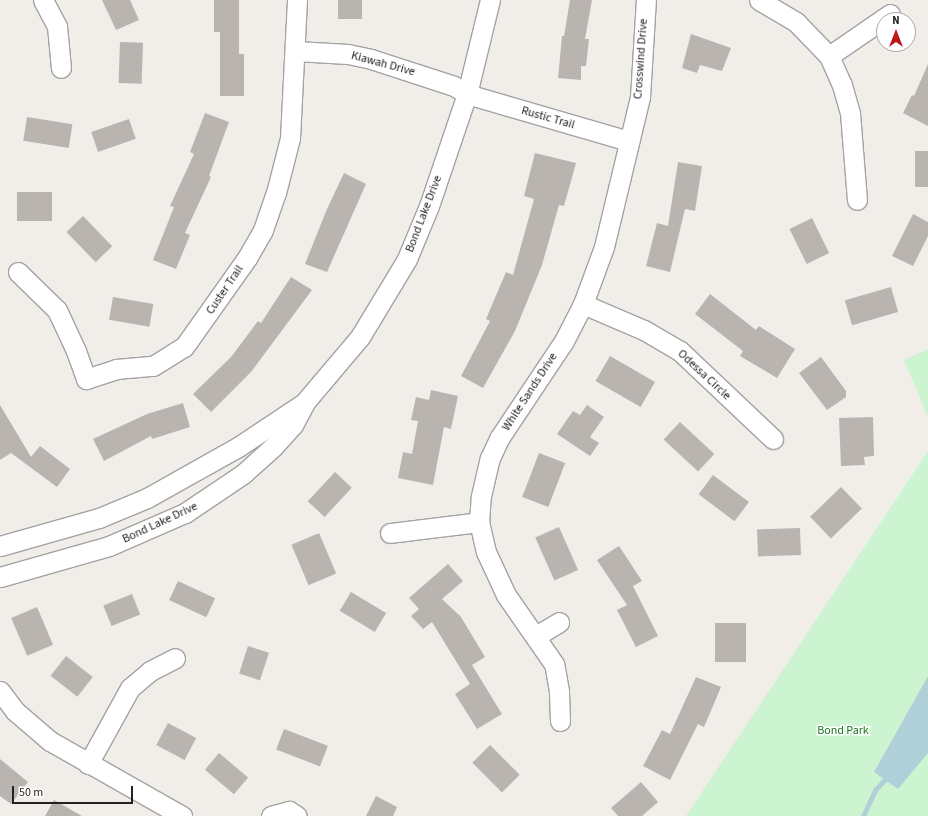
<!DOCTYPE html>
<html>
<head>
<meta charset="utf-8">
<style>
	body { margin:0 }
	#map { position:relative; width:928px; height:816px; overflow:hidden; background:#f1eeea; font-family:"Source Sans 3",sans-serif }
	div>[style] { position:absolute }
	.park>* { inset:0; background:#cdf4d0 }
	.water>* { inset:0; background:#b0d0d9 }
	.stream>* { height:5px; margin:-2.5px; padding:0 2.5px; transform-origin:2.5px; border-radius:2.5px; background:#b0d0d9 }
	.building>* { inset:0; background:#bab4b0; transform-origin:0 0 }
	.roads { filter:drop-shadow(1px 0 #a3a3a3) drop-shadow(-1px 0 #a3a3a3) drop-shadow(0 1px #a3a3a3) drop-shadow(0 -1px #a3a3a3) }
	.minor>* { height:19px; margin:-9.5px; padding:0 9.5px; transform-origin:9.5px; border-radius:9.5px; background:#fff }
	span { translate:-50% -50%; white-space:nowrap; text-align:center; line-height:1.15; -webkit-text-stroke:3px #fff; paint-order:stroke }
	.street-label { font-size:12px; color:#222 }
	.park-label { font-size:12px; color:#1a7520 }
	.north { position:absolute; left:876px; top:12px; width:40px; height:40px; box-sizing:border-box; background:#fff; border:1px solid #a7a7a7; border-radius:50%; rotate:0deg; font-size:11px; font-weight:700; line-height:16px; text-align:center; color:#222 }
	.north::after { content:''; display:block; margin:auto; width:14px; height:18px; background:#bb191c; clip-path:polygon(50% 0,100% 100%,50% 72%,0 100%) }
	.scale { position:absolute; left:12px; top:786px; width:121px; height:18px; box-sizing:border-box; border:2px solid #222; border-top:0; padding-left:5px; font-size:12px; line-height:14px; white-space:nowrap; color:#222; -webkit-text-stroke:3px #fff; paint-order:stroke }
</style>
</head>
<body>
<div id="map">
	<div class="park">
		<i style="clip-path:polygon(928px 349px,928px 418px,904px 360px)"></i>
		<i style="clip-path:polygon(928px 451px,928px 816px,686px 816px)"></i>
	</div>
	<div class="water">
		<i style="clip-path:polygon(928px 676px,928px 753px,898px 789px,874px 772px)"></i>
	</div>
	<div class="stream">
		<i style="left:863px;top:816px;width:29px;rotate:-65deg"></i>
		<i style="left:875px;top:790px;width:21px;rotate:-47deg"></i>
	</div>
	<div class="building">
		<i style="clip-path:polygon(102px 0,130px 0,139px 20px,116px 30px)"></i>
		<i style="clip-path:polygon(214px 0,239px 0,239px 54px,244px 54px,244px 96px,220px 96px,220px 32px,214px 32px)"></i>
		<i style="left:338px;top:0;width:24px;height:19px"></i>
		<i style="clip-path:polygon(570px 0,592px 0,585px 39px,589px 39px,586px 66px,581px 66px,581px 80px,558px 78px,562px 36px,564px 36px)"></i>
		<i style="clip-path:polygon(691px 34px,731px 48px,722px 71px,700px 65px,697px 73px,682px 68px)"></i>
		<i style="left:120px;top:42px;width:23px;height:41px;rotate:2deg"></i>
		<i style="clip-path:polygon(928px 64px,928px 126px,903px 113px,912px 95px,914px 96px)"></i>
		<i style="clip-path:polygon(205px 113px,229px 122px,209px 176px,211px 177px,185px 233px,190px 235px,176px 269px,153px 260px,174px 207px,170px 206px,194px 154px,190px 152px)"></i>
		<i style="left:27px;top:117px;width:46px;height:24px;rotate:9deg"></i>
		<i style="left:129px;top:119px;width:21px;height:40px;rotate:71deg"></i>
		<i style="left:928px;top:151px;width:36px;height:13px;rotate:90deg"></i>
		<i style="clip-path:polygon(535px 153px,576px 163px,564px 206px,559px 205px,542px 265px,515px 331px,483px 388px,461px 376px,490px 321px,486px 319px,506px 272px,513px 275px,534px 199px,524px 196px)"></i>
		<i style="clip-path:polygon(678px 162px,702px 166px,695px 211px,685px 209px,670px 272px,646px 266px,657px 223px,668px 226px)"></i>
		<i style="clip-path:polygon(344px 173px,366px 184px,327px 272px,305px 264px,327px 209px)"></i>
		<i style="left:17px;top:192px;width:35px;height:29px"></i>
		<i style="clip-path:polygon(913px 214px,928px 222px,928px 236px,913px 266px,892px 256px)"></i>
		<i style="left:83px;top:216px;width:42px;height:23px;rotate:46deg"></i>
		<i style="left:812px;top:218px;width:39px;height:25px;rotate:64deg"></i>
		<i style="clip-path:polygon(291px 277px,312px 290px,251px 372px,211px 412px,193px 394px,231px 357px,258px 321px,261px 323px)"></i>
		<i style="left:891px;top:287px;width:26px;height:48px;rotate:74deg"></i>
		<i style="clip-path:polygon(710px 294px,756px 330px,759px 326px,795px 349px,777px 378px,740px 356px,743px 351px,695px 314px)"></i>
		<i style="left:113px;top:297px;width:41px;height:23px;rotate:10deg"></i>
		<i style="left:610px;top:356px;width:52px;height:29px;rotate:30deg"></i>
		<i style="clip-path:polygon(821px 357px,846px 391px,846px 397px,827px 410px,799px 373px)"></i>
		<i style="clip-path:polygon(431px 390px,458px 396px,451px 429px,444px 427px,433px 485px,398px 478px,403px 452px,412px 454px,418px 421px,411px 420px,416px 397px,429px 400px)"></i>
		<i style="clip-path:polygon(183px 403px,190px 427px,152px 439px,151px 436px,104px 461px,93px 439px,147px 414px)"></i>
		<i style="clip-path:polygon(0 405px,31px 457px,40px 446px,70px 469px,57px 487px,11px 453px,0 460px)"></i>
		<i style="clip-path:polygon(587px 405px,604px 417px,590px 437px,599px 443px,590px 456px,557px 434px,573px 411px,580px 415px)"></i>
		<i style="clip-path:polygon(873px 417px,874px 456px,864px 457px,865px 465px,841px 466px,839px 418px)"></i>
		<i style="left:680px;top:422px;width:47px;height:24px;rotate:43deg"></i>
		<i style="left:539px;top:453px;width:28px;height:47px;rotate:21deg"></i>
		<i style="left:335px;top:472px;width:23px;height:40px;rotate:43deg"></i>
		<i style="left:713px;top:475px;width:45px;height:24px;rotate:37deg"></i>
		<i style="left:841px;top:487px;width:30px;height:43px;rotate:46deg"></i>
		<i style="left:559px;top:527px;width:47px;height:26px;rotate:66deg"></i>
		<i style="left:800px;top:528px;width:27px;height:43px;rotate:88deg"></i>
		<i style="left:319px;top:533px;width:44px;height:30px;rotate:67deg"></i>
		<i style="clip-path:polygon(619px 546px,642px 581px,633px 586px,658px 636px,636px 647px,617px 610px,627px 605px,597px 560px)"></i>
		<i style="clip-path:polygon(448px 564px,463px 581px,442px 599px,461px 617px,485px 657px,472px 665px,502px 714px,477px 729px,455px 694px,470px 684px,432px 622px,423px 629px,411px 616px,419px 609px,409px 598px)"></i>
		<i style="left:178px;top:581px;width:41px;height:21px;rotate:25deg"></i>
		<i style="left:351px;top:592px;width:41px;height:22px;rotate:31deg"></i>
		<i style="left:132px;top:594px;width:22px;height:31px;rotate:68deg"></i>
		<i style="left:37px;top:607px;width:41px;height:28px;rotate:67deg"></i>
		<i style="left:715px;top:623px;width:31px;height:39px"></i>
		<i style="left:248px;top:646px;width:22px;height:29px;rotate:18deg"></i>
		<i style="left:66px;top:656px;width:34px;height:25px;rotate:38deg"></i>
		<i style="clip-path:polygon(696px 677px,721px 687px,704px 727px,698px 724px,670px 780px,643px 766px,662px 730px,670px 734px)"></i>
		<i style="left:168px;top:723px;width:32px;height:25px;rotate:28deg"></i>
		<i style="left:284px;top:729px;width:47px;height:22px;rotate:21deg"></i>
		<i style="left:490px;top:745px;width:42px;height:25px;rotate:45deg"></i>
		<i style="left:219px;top:753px;width:38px;height:22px;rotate:40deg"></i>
		<i style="clip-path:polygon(0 759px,28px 782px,11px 804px,0 796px)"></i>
		<i style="clip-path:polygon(641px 782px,658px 802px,642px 816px,618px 816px,611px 808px)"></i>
		<i style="clip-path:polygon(376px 796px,397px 807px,393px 816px,366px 816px)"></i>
		<i style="clip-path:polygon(54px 800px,82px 816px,45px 816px)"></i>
	</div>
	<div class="roads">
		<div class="minor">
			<i style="left:43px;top:0;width:30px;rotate:62deg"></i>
			<i style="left:57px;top:26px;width:42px;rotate:84.6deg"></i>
			<i style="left:759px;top:0;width:43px;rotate:30.7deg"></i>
			<i style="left:796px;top:22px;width:47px;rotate:45.9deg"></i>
			<i style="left:829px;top:56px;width:32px;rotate:66deg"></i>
			<i style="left:842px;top:85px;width:29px;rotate:74deg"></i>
			<i style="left:850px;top:113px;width:87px;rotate:85.4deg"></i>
			<i style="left:295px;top:51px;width:53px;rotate:3.2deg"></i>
			<i style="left:348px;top:54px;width:24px;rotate:12deg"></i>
			<i style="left:371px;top:59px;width:87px;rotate:18deg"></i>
			<i style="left:454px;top:86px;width:15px;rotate:32deg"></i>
			<i style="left:467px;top:94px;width:169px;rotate:16.2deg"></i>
			<i style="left:829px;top:56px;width:74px;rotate:-34.5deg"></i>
			<i style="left:18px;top:272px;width:54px;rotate:44.3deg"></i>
			<i style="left:57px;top:310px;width:45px;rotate:65.1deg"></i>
			<i style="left:76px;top:351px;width:30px;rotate:70deg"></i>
			<i style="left:86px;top:379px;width:32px;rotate:-18deg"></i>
			<i style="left:116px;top:369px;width:37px;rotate:-5deg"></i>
			<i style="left:153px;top:366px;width:36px;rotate:-32deg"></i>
			<i style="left:184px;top:347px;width:109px;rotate:-54.7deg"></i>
			<i style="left:247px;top:258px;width:32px;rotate:-60deg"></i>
			<i style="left:263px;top:230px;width:39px;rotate:-71deg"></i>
			<i style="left:276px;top:193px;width:57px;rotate:-75.7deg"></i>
			<i style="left:290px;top:138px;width:138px;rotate:-87.1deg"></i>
			<i style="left:583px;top:304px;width:66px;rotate:23.1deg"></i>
			<i style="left:644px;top:330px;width:42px;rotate:30.3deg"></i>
			<i style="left:680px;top:351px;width:128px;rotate:43.4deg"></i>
			<i style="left:390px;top:533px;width:90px;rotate:-7deg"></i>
			<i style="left:0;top:546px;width:103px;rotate:-15.8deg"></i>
			<i style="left:99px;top:518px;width:52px;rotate:-22.6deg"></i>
			<i style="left:147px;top:498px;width:104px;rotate:-29.3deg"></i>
			<i style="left:238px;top:447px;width:79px;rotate:-33.7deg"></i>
			<i style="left:0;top:577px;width:113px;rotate:-15.9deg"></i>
			<i style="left:109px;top:546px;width:83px;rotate:-23.5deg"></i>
			<i style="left:185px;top:513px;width:70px;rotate:-33.9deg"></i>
			<i style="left:243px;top:474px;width:42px;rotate:-42.1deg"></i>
			<i style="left:274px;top:446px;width:28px;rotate:-48deg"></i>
			<i style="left:293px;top:425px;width:26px;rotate:-62deg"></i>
			<i style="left:305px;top:402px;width:85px;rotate:-49.8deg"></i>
			<i style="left:360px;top:337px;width:91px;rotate:-58.9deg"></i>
			<i style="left:407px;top:259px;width:57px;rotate:-67.5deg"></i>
			<i style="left:429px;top:206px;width:118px;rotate:-71.3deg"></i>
			<i style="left:467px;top:94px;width:97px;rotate:-76.3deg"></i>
			<i style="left:536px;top:636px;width:27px;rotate:-31deg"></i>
			<i style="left:0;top:691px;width:25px;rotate:53deg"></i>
			<i style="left:15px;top:711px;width:46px;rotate:40.6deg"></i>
			<i style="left:50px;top:741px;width:152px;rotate:29.6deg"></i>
			<i style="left:560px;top:721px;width:30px;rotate:-92deg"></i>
			<i style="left:559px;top:691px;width:27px;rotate:-100deg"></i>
			<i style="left:554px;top:664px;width:84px;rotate:-124.8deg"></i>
			<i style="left:506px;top:595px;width:47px;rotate:-114.9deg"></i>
			<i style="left:486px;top:552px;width:31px;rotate:-103deg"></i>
			<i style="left:479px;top:522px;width:26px;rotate:-86deg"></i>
			<i style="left:481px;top:496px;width:39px;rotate:-77deg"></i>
			<i style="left:490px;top:458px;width:23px;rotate:-65deg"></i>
			<i style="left:500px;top:437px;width:115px;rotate:-56.3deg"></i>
			<i style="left:564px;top:341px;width:42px;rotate:-62.8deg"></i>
			<i style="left:583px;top:304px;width:61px;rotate:-69.8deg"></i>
			<i style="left:604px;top:247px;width:154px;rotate:-76.5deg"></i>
			<i style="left:640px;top:97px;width:97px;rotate:-86.5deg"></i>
			<i style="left:88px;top:764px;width:87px;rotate:-61.1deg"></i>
			<i style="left:130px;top:688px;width:26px;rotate:-40deg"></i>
			<i style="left:150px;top:671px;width:28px;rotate:-27deg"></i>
			<i style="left:271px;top:816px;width:19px;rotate:-16deg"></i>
			<i style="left:289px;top:811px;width:9px;rotate:32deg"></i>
		</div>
	</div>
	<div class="street-label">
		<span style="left:641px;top:59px;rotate:-86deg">Crosswind Drive</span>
		<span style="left:383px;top:64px;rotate:15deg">Kiawah Drive</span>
		<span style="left:548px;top:118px;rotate:16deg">Rustic Trail</span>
		<span style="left:424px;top:214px;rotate:-69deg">Bond Lake Drive</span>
		<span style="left:225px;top:290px;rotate:-56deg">Custer Trail</span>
		<span style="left:704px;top:375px;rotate:43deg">Odessa Circle</span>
		<span style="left:530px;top:392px;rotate:-57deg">White Sands Drive</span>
		<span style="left:160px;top:523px;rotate:-25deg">Bond Lake Drive</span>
	</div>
	<div class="park-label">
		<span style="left:843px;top:731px">Bond Park</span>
	</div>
	<div class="north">N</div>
	<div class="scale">50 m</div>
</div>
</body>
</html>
